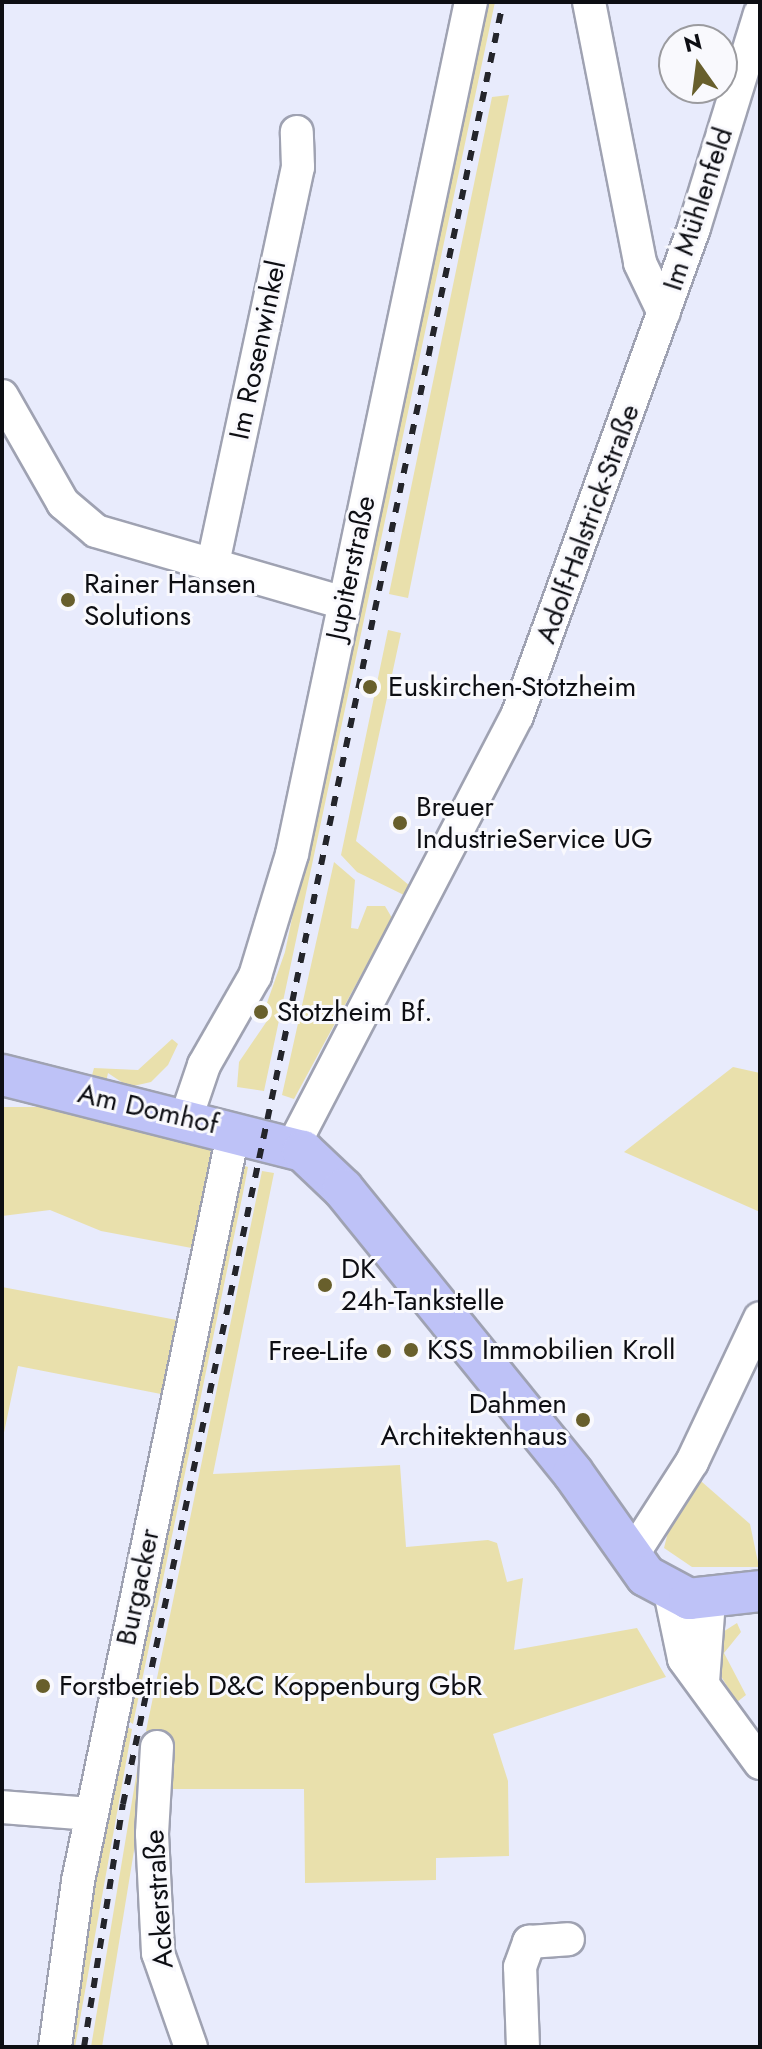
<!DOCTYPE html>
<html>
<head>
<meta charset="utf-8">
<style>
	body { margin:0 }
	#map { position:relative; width:762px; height:2049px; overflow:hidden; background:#e8ebfc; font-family:Jost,sans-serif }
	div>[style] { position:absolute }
	.green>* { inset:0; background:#e9e0ac }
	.roads { filter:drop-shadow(2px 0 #9fa2b2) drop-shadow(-2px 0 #9fa2b2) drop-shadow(0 2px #9fa2b2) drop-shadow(0 -2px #9fa2b2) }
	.minor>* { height:32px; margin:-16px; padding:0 16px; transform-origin:16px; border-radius:16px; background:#fff }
	.major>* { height:40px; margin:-20px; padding:0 20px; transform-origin:20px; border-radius:20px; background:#bec2f7 }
	.rail>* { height:6px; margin-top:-3px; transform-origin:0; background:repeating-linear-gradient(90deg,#24252b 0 10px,transparent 0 20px) }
	.dots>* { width:22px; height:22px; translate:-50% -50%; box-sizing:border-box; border:4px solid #f9f9fd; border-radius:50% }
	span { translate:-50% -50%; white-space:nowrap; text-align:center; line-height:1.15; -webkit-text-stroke:6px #f9f9fd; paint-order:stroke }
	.street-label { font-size:28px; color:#0d0e13 }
	.poi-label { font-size:28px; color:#0d0e13 }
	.left { translate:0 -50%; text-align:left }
	.right { translate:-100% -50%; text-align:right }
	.frame { position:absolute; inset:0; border:4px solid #0d0e13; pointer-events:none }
	.north { position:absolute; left:658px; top:24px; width:80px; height:80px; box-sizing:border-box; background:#f9f9fd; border:2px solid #9b9b9f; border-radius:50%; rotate:346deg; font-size:22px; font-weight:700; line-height:32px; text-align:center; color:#0d0e13 }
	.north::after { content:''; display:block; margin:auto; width:28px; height:36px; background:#685f2c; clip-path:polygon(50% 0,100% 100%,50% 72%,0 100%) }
</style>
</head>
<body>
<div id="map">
	<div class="green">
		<i style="clip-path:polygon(483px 2px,495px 2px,264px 1091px,237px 1087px,239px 1062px,269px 1018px,263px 1014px,285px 952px)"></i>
		<i style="clip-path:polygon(509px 95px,408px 598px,389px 594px,492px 97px)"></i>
		<i style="clip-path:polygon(388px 630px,401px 633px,356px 841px,410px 886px,406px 896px,357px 872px,341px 855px)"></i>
		<i style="clip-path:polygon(334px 862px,355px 880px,351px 928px,358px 929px,367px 906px,385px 906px,392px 918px,294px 1099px,282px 1095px)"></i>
		<i style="clip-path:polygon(172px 1039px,178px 1044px,168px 1065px,151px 1082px,129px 1087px,108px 1073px,106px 1082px,91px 1079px,94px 1068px,138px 1070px)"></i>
		<i style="clip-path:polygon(733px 1067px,760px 1073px,760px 1212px,624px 1152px)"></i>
		<i style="clip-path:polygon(2px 1107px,54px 1107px,202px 1142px,216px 1157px,197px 1249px,101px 1231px,50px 1210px,2px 1216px)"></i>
		<i style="clip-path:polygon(238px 1164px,248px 1167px,243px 1193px,133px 1724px,124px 1718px)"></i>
		<i style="clip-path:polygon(262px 1171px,274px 1173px,213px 1474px,400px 1465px,406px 1547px,488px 1540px,497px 1543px,507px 1582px,523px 1578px,514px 1650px,637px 1628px,666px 1677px,493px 1734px,508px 1781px,509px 1856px,436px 1858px,436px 1880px,305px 1883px,304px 1789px,159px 1789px,159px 1731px,146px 1731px)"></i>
		<i style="clip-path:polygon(2px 1287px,182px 1321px,166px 1395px,18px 1366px,2px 1442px)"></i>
		<i style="clip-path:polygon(694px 1475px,750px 1524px,759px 1567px,692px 1567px,664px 1548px,674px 1508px)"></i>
		<i style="clip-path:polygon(737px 1623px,741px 1632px,724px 1653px,746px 1695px,737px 1702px,714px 1665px,718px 1635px)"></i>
		<i style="clip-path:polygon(126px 1727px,132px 1729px,75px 2047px,64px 2047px)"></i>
		<i style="clip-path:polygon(143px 1735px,148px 1738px,139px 1820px,102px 2047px,91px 2047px)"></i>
	</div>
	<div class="roads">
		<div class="minor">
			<i style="left:589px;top:2px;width:266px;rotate:78.9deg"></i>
			<i style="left:640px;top:263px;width:55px;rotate:64.4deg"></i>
			<i style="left:2px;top:396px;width:123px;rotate:60.3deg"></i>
			<i style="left:63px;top:503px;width:43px;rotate:40.3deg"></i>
			<i style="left:96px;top:531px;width:258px;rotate:16.2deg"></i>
			<i style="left:212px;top:568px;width:410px;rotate:-77.9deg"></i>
			<i style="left:298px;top:167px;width:35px;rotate:-92deg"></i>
			<i style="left:186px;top:1118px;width:56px;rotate:-71.2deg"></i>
			<i style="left:204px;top:1065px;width:103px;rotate:-60.2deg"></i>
			<i style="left:255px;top:976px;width:127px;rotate:-73.1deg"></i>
			<i style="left:292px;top:854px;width:871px;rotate:-78.14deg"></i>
			<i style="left:293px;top:1146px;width:485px;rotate:-62.5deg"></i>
			<i style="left:517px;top:716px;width:519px;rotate:-70.06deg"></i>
			<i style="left:694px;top:228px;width:224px;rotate:-72.9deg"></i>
			<i style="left:631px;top:1557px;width:113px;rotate:-57.3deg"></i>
			<i style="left:692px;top:1462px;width:159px;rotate:-64.7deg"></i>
			<i style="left:670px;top:1592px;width:68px;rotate:78.2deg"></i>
			<i style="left:684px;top:1659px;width:129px;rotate:53.8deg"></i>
			<i style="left:703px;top:1682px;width:82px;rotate:-85.8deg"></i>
			<i style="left:157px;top:1747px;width:87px;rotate:93.3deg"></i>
			<i style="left:152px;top:1834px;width:119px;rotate:87.1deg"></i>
			<i style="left:158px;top:1953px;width:100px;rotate:70.7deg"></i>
			<i style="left:2px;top:1807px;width:89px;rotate:4.5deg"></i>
			<i style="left:55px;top:2047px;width:168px;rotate:-82.1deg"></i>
			<i style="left:78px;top:1881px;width:767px;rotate:-78.27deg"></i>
			<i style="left:523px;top:2047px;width:80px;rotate:-92.1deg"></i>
			<i style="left:520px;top:1967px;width:27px;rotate:-70deg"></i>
			<i style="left:529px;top:1942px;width:39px;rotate:-4deg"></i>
		</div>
		<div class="major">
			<i style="left:2px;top:1075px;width:310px;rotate:14.2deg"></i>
			<i style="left:303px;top:1151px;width:55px;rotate:43.5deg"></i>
			<i style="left:343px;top:1189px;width:365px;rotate:51deg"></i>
			<i style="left:573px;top:1473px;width:126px;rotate:54.7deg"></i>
			<i style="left:646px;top:1576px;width:49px;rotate:28.1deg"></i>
			<i style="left:689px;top:1599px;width:71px;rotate:-6.4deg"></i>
		</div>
	</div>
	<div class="rail">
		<i style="left:84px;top:2047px;width:246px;rotate:-80.9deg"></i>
		<i style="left:123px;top:1804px;width:1842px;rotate:-78.09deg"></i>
	</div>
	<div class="dots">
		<i style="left:68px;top:600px;background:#685f2c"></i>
		<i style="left:370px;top:687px;background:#685f2c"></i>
		<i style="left:400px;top:823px;background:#685f2c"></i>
		<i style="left:261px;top:1012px;background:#685f2c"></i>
		<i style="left:325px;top:1285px;background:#685f2c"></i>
		<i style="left:411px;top:1350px;background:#685f2c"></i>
		<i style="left:384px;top:1351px;background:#685f2c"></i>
		<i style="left:583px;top:1420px;background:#685f2c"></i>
		<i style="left:43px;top:1686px;background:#685f2c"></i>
	</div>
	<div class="street-label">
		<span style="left:698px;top:209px;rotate:-72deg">Im Mühlenfeld</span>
		<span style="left:258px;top:350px;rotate:-78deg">Im Rosenwinkel</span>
		<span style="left:588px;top:524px;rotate:-70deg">Adolf-Halstrick-Straße</span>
		<span style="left:351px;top:568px;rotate:-78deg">Jupiterstraße</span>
		<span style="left:148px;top:1109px;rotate:13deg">Am Domhof</span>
		<span style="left:138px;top:1587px;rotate:-78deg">Burgacker</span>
		<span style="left:159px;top:1899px;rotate:-94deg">Ackerstraße</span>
	</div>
	<div class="poi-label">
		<span class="left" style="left:84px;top:600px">Rainer Hansen<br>Solutions</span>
		<span class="left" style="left:388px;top:687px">Euskirchen-Stotzheim</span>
		<span class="left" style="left:416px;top:823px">Breuer<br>IndustrieService UG</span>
		<span class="left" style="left:277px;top:1012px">Stotzheim Bf.</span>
		<span class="left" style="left:341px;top:1285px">DK<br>24h-Tankstelle</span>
		<span class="left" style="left:427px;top:1350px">KSS Immobilien Kroll</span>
		<span class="right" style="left:368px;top:1351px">Free-Life</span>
		<span class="right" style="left:567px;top:1420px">Dahmen<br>Architektenhaus</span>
		<span class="left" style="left:59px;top:1686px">Forstbetrieb D&amp;C Koppenburg GbR</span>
	</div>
	<div class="frame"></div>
	<div class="north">N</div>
</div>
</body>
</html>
